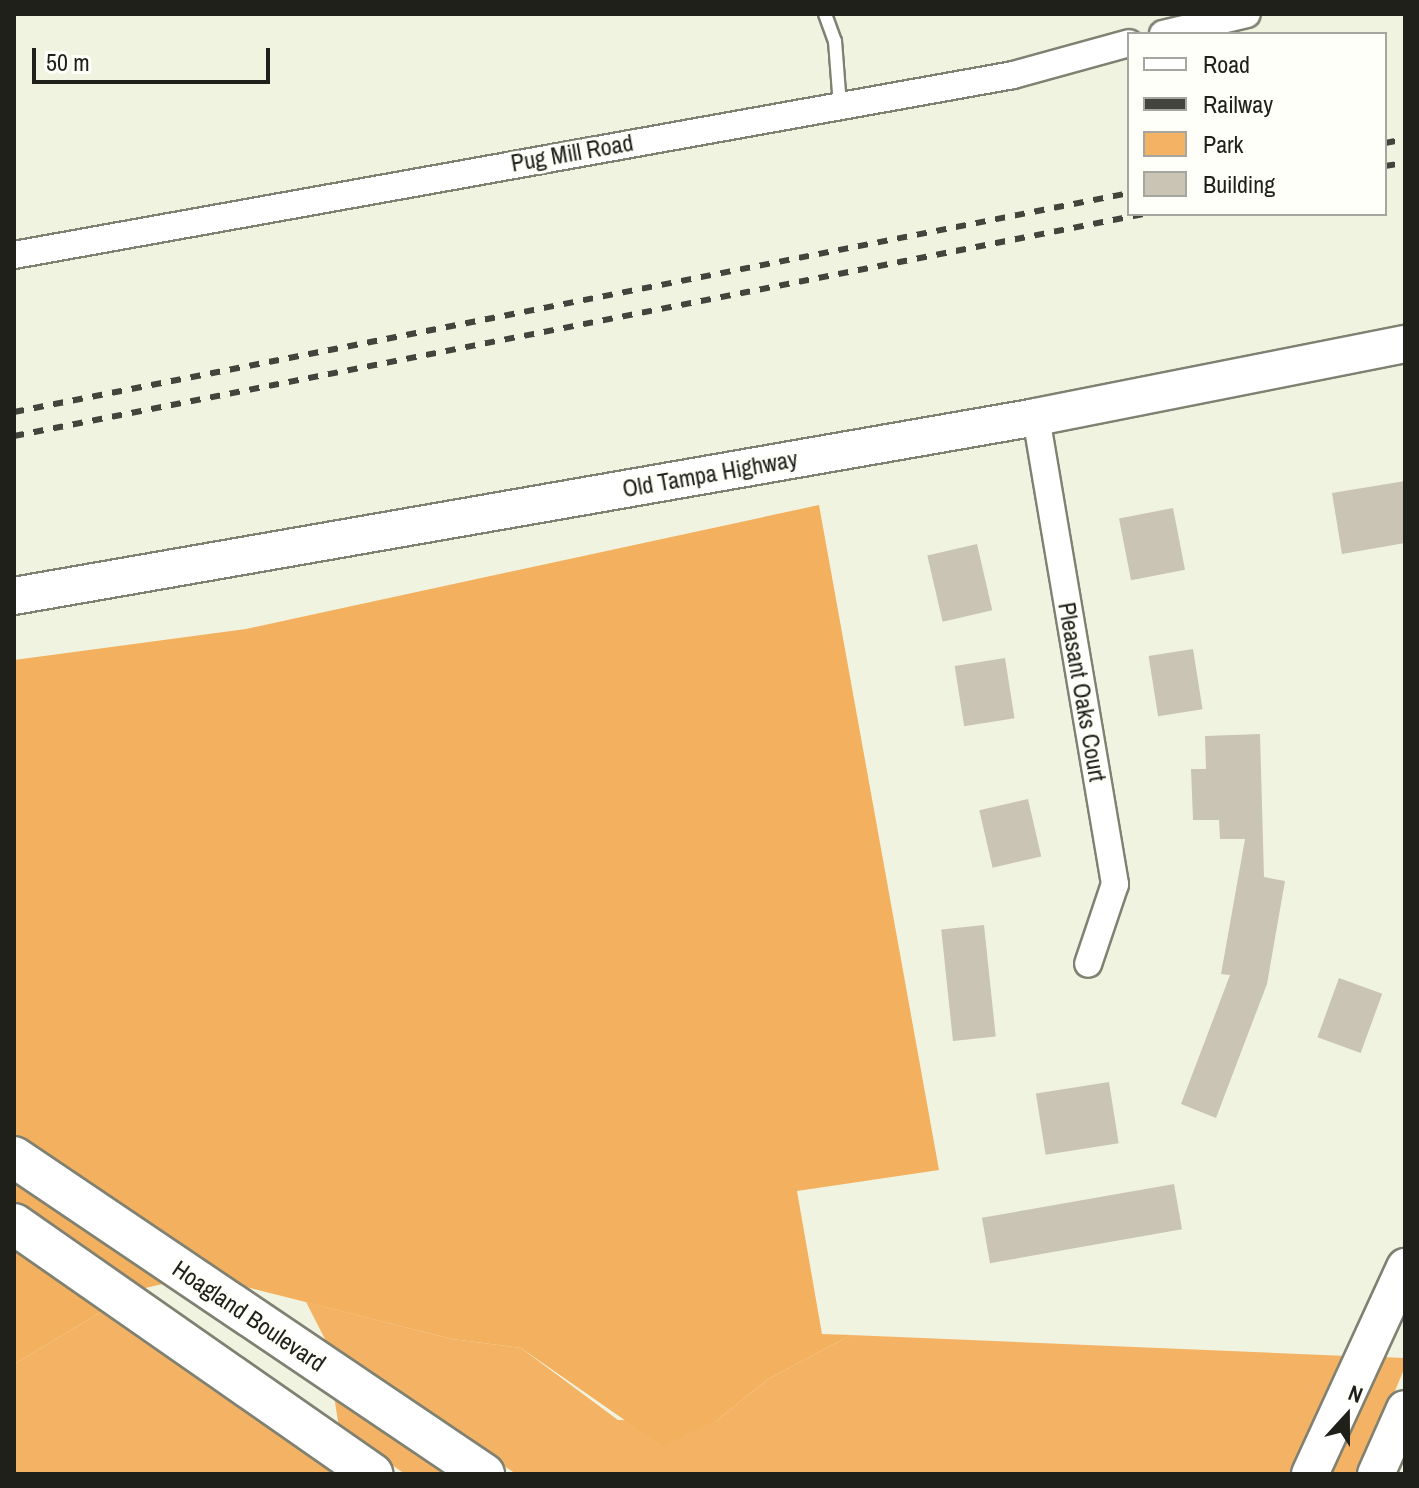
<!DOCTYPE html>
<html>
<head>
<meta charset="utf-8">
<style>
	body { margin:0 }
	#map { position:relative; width:1419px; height:1488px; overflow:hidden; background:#f1f3e1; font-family:"Archivo Narrow",sans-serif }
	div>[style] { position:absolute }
	.green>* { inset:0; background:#f4b364 }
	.forest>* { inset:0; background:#f3b05f }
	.building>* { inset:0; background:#cac4b4; transform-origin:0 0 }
	.roads { filter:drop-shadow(2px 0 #808172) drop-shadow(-2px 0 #808172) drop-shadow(0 2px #808172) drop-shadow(0 -2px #808172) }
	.lane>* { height:12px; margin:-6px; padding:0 6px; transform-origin:6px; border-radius:6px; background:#fff }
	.street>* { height:26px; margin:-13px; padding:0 13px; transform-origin:13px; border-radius:13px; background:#fff }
	.secondary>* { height:36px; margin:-18px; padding:0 18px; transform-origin:18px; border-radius:18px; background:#fff }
	.primary>* { height:40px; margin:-20px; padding:0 20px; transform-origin:20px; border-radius:20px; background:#fff }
	.rail>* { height:6px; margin-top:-3px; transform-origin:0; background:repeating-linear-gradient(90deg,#43443c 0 10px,transparent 0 20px) }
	span { translate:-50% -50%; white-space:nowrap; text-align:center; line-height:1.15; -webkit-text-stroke:6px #fefff8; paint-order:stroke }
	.street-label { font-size:24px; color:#1f201a }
	.frame { position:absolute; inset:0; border:16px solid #1f201a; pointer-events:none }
	.legend { position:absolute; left:1127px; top:32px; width:260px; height:184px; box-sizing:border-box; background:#fefff8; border:2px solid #a5a69f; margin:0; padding:10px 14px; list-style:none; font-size:24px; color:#1f201a }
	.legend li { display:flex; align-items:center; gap:16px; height:40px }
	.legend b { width:40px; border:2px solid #a5a69f }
	.north { position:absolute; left:1307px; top:1376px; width:80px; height:80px; -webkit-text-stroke:6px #fefff8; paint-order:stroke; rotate:21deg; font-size:22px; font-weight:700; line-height:32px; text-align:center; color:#1f201a }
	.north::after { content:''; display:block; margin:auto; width:28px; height:36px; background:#1f201a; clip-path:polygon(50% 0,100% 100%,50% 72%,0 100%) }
	.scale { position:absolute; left:32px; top:48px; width:238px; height:36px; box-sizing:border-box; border:4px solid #1f201a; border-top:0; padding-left:10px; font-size:24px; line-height:28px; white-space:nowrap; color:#1f201a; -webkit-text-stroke:6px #fefff8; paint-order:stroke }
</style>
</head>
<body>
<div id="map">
	<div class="green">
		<i style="clip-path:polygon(306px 1302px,452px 1339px,521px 1348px,618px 1420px,716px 1421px,768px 1379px,851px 1335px,1347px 1356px,1292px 1474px,516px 1474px,330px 1349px)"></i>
		<i style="clip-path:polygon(106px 1309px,340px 1474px,14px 1474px,14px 1364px)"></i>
		<i style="clip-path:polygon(1382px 1357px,1405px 1358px,1405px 1367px,1375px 1438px,1358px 1474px,1328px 1474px)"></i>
		<i style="clip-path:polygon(334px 1396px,451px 1474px,405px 1474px,339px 1428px)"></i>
	</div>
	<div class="forest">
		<i style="clip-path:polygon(819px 505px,939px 1170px,797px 1191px,822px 1334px,851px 1335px,768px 1379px,716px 1421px,662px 1446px,521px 1348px,452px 1339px,234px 1284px,14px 1135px,14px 660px,246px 629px)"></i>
		<i style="clip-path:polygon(14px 1179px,167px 1283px,141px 1289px,14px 1202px)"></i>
		<i style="clip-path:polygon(14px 1246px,106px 1309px,14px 1364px)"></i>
	</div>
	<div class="building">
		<i style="clip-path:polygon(1405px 481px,1405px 543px,1342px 554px,1332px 493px)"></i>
		<i style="left:1173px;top:508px;width:63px;height:55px;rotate:79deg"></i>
		<i style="left:977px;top:544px;width:68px;height:51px;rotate:77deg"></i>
		<i style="left:1193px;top:649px;width:61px;height:45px;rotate:81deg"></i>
		<i style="left:1005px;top:658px;width:61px;height:51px;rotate:81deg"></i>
		<i style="clip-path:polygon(1260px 734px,1264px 877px,1285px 881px,1267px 984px,1216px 1118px,1181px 1104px,1230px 975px,1221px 974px,1245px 839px,1220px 839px,1219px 820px,1193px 820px,1191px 769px,1206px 769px,1205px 736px)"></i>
		<i style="left:1028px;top:799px;width:59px;height:50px;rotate:77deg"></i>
		<i style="left:984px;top:925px;width:112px;height:43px;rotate:84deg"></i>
		<i style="left:1339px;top:978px;width:46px;height:63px;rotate:20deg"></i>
		<i style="left:1109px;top:1082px;width:62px;height:74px;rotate:81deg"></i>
		<i style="left:1174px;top:1184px;width:46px;height:195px;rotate:80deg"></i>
	</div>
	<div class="roads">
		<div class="lane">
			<i style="left:825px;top:14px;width:29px;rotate:70deg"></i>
			<i style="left:835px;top:41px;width:65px;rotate:85.6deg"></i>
		</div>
		<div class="street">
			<i style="left:1163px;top:34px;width:86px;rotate:-13.4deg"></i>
			<i style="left:14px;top:255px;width:1015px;rotate:-10.21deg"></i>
			<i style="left:1013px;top:75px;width:120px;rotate:-15.4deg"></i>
			<i style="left:1036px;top:417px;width:474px;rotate:80.4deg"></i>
			<i style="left:1115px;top:884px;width:84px;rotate:108.6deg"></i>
		</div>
		<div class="secondary">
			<i style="left:14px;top:596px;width:1038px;rotate:-9.93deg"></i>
			<i style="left:1036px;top:417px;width:376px;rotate:-11.2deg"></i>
			<i style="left:1310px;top:1474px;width:228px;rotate:-65.3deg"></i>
			<i style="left:1376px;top:1474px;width:71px;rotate:-66deg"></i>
		</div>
		<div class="primary">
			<i style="left:14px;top:1157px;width:567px;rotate:34deg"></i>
			<i style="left:14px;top:1224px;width:437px;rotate:34.9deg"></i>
		</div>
	</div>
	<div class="rail">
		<i style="left:1385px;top:143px;width:20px;rotate:-11deg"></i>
		<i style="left:1385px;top:166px;width:20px;rotate:-9deg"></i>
		<i style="left:14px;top:412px;width:1136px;rotate:-11.11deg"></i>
		<i style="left:14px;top:436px;width:1151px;rotate:-11.12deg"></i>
	</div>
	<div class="street-label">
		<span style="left:572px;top:153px;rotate:-10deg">Pug Mill Road</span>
		<span style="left:710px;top:474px;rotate:-10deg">Old Tampa Highway</span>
		<span style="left:1082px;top:692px;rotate:80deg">Pleasant Oaks Court</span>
		<span style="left:249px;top:1316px;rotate:34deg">Hoagland Boulevard</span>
	</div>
	<div class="frame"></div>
	<ul class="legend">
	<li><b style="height:10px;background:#fff"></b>Road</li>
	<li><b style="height:10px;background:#43443c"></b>Railway</li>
	<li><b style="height:22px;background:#f4b364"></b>Park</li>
	<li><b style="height:22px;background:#cac4b4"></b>Building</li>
	</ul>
	<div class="north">N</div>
	<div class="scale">50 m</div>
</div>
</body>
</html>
